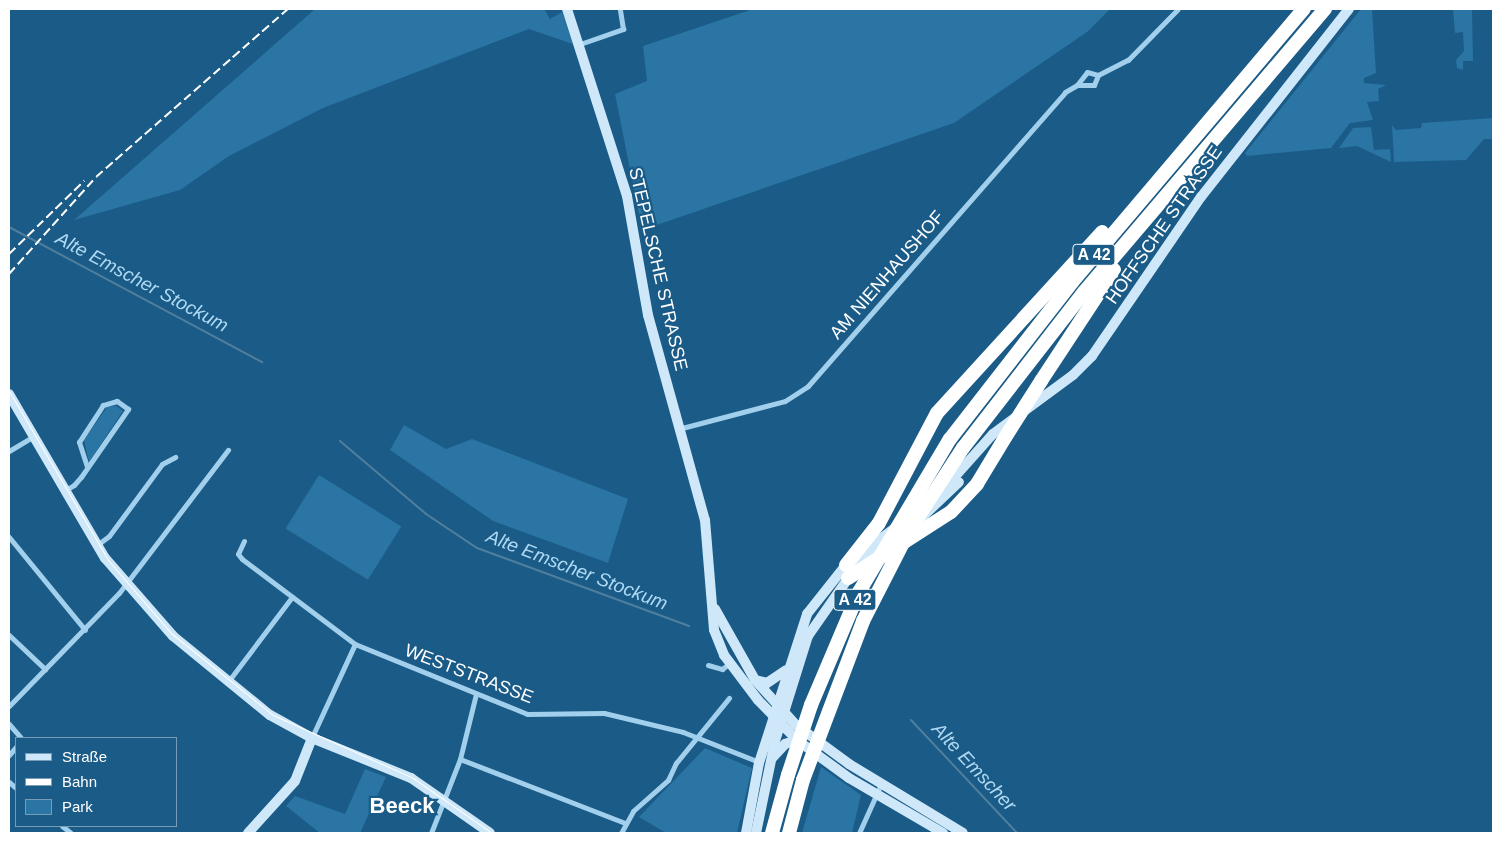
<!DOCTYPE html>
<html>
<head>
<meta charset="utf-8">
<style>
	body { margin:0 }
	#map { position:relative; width:1502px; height:842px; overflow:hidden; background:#1a5b87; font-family:Helvetica,sans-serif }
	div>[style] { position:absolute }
	.green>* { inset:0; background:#2a75a4; transform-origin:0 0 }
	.stream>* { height:2px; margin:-1px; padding:0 1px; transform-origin:1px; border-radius:1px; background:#507f9d }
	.street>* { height:5px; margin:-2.5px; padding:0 2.5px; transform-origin:2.5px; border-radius:2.5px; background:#a2d0ec }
	.secondary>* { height:10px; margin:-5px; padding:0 5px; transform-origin:5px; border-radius:5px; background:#cee8f9 }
	.highway>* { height:14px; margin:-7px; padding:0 7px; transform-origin:7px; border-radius:7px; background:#fff }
	.tram>* { height:1px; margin:-0.5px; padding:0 0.5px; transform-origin:0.5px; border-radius:0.5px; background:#fff }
	.rail>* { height:2px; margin-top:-1px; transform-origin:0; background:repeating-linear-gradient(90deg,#fff 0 9px,transparent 0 13px) }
	.highway-bridge>* { height:14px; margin:-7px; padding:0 7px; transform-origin:7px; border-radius:7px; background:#fff }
	span { translate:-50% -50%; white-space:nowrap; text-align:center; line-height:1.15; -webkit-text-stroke:4.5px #1a5b87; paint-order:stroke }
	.shield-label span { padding:1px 4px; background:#1a5b87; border:1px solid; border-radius:4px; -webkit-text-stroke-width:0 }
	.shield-label { font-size:16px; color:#fff; font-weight:700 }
	.street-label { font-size:18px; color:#fff }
	.water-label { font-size:19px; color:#aed9f3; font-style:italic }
	.district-label { font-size:22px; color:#fff; font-weight:700 }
	.frame { position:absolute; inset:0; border:10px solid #fff; pointer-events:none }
	.legend { position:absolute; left:15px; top:737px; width:162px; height:90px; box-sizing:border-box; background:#1a5b87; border:1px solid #769db7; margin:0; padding:6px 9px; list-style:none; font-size:15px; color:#fff }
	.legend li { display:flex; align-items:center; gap:10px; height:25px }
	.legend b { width:25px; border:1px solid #769db7 }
</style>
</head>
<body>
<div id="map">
	<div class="green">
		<i style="clip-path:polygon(315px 9px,544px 9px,550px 19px,562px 12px,573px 44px,529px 29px,323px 108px,229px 156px,180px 190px,74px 220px)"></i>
		<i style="clip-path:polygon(753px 9px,1110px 9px,1087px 32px,954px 123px,642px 230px,615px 94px,647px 81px,643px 46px)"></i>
		<i style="clip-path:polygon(1361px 9px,1372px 9px,1376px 73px,1364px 78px,1364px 83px,1386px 85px,1378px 89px,1379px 101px,1367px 102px,1373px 120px,1350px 123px,1331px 148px,1247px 156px,1245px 153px)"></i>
		<i style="clip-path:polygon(1453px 9px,1472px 9px,1473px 61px,1463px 61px,1463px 70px,1457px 68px,1456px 60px,1464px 51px,1463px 32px,1455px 33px)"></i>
		<i style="clip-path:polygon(1493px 118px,1493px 139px,1484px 139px,1466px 160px,1394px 162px,1392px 125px,1396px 130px,1421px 128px,1422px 123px)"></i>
		<i style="clip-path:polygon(1371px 127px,1374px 150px,1390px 149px,1391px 162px,1357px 146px,1339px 148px,1353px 128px)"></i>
		<i style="clip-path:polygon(116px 406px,123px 411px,89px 462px,84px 440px,107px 407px)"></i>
		<i style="clip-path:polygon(404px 425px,446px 449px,472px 439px,628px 499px,608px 563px,493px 521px,390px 450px)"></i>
		<i style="left:319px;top:475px;width:97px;height:63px;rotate:32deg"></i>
		<i style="clip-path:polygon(705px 748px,752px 768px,737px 833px,666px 833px,639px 817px)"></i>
		<i style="clip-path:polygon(821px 767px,861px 795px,852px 833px,802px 833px)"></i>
		<i style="clip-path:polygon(365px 769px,386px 777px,360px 833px,320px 833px,286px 806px,295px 796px,345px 814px)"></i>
	</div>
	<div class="stream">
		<i style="left:9px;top:227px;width:287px;rotate:28.1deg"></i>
		<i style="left:340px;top:441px;width:113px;rotate:40.3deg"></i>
		<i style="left:426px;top:514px;width:61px;rotate:33.7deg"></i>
		<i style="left:477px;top:548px;width:226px;rotate:20.2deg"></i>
		<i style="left:911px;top:720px;width:155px;rotate:46.8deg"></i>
	</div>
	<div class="street">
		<i style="left:580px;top:44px;width:46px;rotate:-19.2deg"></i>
		<i style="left:623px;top:29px;width:20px;rotate:-99deg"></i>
		<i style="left:1077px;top:85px;width:16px;rotate:-52deg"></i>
		<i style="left:1087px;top:72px;width:11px;rotate:15deg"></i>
		<i style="left:682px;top:428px;width:106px;rotate:-14.7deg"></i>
		<i style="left:785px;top:401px;width:27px;rotate:-33deg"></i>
		<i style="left:808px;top:386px;width:390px;rotate:-48.8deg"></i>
		<i style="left:1065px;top:92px;width:14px;rotate:-30deg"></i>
		<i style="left:1077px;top:85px;width:17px"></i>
		<i style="left:1094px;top:85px;width:11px;rotate:-68deg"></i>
		<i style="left:1098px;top:75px;width:34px;rotate:-27deg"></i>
		<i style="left:1128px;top:60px;width:71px;rotate:-45.6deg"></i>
		<i style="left:9px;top:451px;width:27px;rotate:-31deg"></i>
		<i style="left:66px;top:490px;width:9px;rotate:-32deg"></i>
		<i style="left:74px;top:485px;width:11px;rotate:-49deg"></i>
		<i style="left:81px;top:477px;width:83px;rotate:-55.3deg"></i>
		<i style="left:128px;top:409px;width:14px;rotate:-144deg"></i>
		<i style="left:117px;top:401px;width:15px;rotate:164deg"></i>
		<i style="left:103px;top:405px;width:44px;rotate:123deg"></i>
		<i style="left:79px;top:442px;width:26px;rotate:72deg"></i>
		<i style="left:9px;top:537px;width:120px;rotate:50.7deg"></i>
		<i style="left:244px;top:541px;width:14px;rotate:115deg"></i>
		<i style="left:238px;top:554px;width:6px;rotate:51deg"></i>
		<i style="left:242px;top:559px;width:141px;rotate:37deg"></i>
		<i style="left:355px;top:644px;width:186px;rotate:22.1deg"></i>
		<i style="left:527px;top:714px;width:77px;rotate:-0.7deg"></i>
		<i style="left:604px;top:713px;width:81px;rotate:13.5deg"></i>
		<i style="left:683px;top:732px;width:82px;rotate:21.5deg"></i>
		<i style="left:97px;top:545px;width:15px;rotate:-37deg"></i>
		<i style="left:109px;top:536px;width:89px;rotate:-53.6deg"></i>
		<i style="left:162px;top:464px;width:15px;rotate:-28deg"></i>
		<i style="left:9px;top:635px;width:50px;rotate:43.4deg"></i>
		<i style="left:708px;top:665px;width:15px;rotate:16deg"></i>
		<i style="left:722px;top:669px;width:10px;rotate:-37deg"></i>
		<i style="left:227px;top:683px;width:108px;rotate:-52.9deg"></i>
		<i style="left:9px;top:706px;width:158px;rotate:-45.8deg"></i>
		<i style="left:119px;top:593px;width:180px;rotate:-52.7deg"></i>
		<i style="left:9px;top:724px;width:18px;rotate:49deg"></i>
		<i style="left:312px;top:737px;width:102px;rotate:-65.2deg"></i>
		<i style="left:9px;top:755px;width:11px;rotate:-49deg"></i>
		<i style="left:460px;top:759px;width:177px;rotate:21.2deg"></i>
		<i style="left:9px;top:782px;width:9px;rotate:41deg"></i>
		<i style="left:62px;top:826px;width:11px;rotate:38deg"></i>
		<i style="left:431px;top:833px;width:79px;rotate:-68.6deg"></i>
		<i style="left:460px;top:759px;width:67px;rotate:-76.2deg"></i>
		<i style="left:621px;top:833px;width:25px;rotate:-61deg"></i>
		<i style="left:633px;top:811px;width:47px;rotate:-41.5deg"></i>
		<i style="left:668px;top:780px;width:19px;rotate:-65deg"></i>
		<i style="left:676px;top:763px;width:84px;rotate:-50.8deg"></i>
		<i style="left:859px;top:833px;width:54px;rotate:-65.8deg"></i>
	</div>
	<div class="secondary">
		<i style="left:567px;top:9px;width:196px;rotate:72.2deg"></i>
		<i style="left:627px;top:196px;width:121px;rotate:80deg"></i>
		<i style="left:648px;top:315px;width:213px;rotate:74.5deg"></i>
		<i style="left:705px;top:520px;width:110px;rotate:85.3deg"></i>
		<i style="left:714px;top:630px;width:27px;rotate:68deg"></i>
		<i style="left:724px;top:655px;width:56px;rotate:52.9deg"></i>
		<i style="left:758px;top:700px;width:56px;rotate:45.7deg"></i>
		<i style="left:797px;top:740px;width:64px;rotate:36.2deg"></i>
		<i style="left:849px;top:778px;width:109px;rotate:30.3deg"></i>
		<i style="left:9px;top:394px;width:190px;rotate:59.7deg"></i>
		<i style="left:105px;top:558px;width:103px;rotate:48.9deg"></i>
		<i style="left:173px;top:636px;width:125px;rotate:39.2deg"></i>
		<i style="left:270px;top:715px;width:48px;rotate:28.7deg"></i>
		<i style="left:312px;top:738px;width:107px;rotate:22deg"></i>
		<i style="left:411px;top:778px;width:96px;rotate:34.8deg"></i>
		<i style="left:935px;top:499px;width:87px;rotate:-48.3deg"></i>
		<i style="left:993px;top:434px;width:99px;rotate:-36.4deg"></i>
		<i style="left:1073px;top:375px;width:27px;rotate:-45deg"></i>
		<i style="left:1092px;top:356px;width:193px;rotate:-55.6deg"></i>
		<i style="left:1201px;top:197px;width:239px;rotate:-51.8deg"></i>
		<i style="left:919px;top:520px;width:55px;rotate:-43.5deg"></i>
		<i style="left:715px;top:609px;width:81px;rotate:60.6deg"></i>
		<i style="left:755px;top:680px;width:61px;rotate:47.7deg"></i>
		<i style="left:796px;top:725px;width:66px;rotate:36.3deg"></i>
		<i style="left:849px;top:764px;width:133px;rotate:31.2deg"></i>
		<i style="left:755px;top:680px;width:12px;rotate:14deg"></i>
		<i style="left:767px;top:683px;width:23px;rotate:-34deg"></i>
		<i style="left:773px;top:757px;width:18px;rotate:-47deg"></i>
		<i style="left:785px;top:744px;width:13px;rotate:-18deg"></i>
		<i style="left:248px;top:833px;width:70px;rotate:-47.9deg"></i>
		<i style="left:295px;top:781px;width:46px;rotate:-68.4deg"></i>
		<i style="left:746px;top:833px;width:71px;rotate:-79.5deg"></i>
		<i style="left:759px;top:763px;width:157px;rotate:-72.1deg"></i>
		<i style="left:807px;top:614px;width:63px;rotate:-51.5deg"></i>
		<i style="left:846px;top:565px;width:61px;rotate:-37.1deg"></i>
		<i style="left:756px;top:833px;width:94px;rotate:-78.3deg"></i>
		<i style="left:775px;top:741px;width:110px;rotate:-72.6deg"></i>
		<i style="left:808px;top:636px;width:84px;rotate:-55.2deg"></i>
		<i style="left:856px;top:567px;width:36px;rotate:-37deg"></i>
	</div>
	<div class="highway">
		<i style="left:1041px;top:381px;width:133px;rotate:-56.7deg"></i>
		<i style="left:950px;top:439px;width:200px;rotate:-52.1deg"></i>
		<i style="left:1073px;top:281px;width:357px;rotate:-49.7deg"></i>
		<i style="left:963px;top:448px;width:197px;rotate:-52.2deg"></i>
		<i style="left:1084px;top:292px;width:372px;rotate:-49.6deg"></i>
		<i style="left:846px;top:565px;width:53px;rotate:-51.8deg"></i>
		<i style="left:879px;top:523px;width:124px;rotate:-62.2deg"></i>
		<i style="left:937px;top:413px;width:245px;rotate:-47.6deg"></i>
		<i style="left:848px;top:578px;width:122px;rotate:-32.7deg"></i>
		<i style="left:951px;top:512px;width:38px;rotate:-47deg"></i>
		<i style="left:977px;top:484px;width:56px;rotate:-58.9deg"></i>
		<i style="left:772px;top:833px;width:60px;rotate:-74.6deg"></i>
		<i style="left:789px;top:833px;width:55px;rotate:-75.2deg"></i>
	</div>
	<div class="tram">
		<i style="left:9px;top:391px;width:196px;rotate:59.6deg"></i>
		<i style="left:108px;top:560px;width:96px;rotate:49.2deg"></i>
		<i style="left:171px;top:633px;width:131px;rotate:38.8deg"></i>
		<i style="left:273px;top:715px;width:154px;rotate:24.2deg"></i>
		<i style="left:413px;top:778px;width:96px;rotate:34.8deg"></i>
	</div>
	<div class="rail">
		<i style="left:9px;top:254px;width:105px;rotate:-44.2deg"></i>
		<i style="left:9px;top:274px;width:130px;rotate:-48.1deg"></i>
		<i style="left:96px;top:177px;width:255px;rotate:-41.2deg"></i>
	</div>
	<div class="highway-bridge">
		<i style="left:1006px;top:436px;width:65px;rotate:-57.5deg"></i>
		<i style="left:788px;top:775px;width:74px;rotate:-71.8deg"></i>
		<i style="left:811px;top:705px;width:123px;rotate:-67deg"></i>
		<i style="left:859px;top:592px;width:178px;rotate:-59.3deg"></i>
		<i style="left:803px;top:780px;width:170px;rotate:-69.3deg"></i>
		<i style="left:863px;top:621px;width:101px;rotate:-62.9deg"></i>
		<i style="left:909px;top:531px;width:99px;rotate:-57deg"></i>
	</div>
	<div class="shield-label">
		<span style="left:1094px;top:255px">A 42</span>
		<span style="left:855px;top:600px">A 42</span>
	</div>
	<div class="street-label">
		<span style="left:1164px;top:225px;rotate:-55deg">HOFFSCHE STRASSE</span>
		<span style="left:658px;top:269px;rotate:77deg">STEPELSCHE STRASSE</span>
		<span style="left:887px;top:275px;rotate:-49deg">AM NIENHAUSHOF</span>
		<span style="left:469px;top:674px;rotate:21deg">WESTSTRASSE</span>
	</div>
	<div class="water-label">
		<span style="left:142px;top:282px;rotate:28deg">Alte Emscher Stockum</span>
		<span style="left:577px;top:570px;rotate:21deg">Alte Emscher Stockum</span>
		<span style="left:974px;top:767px;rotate:47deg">Alte Emscher</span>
	</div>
	<div class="district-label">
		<span style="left:402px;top:806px">Beeck</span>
	</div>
	<div class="frame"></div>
	<ul class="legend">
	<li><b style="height:6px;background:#cee8f9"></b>Straße</li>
	<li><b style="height:6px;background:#fff"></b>Bahn</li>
	<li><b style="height:14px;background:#2a75a4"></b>Park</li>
	</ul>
</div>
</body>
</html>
